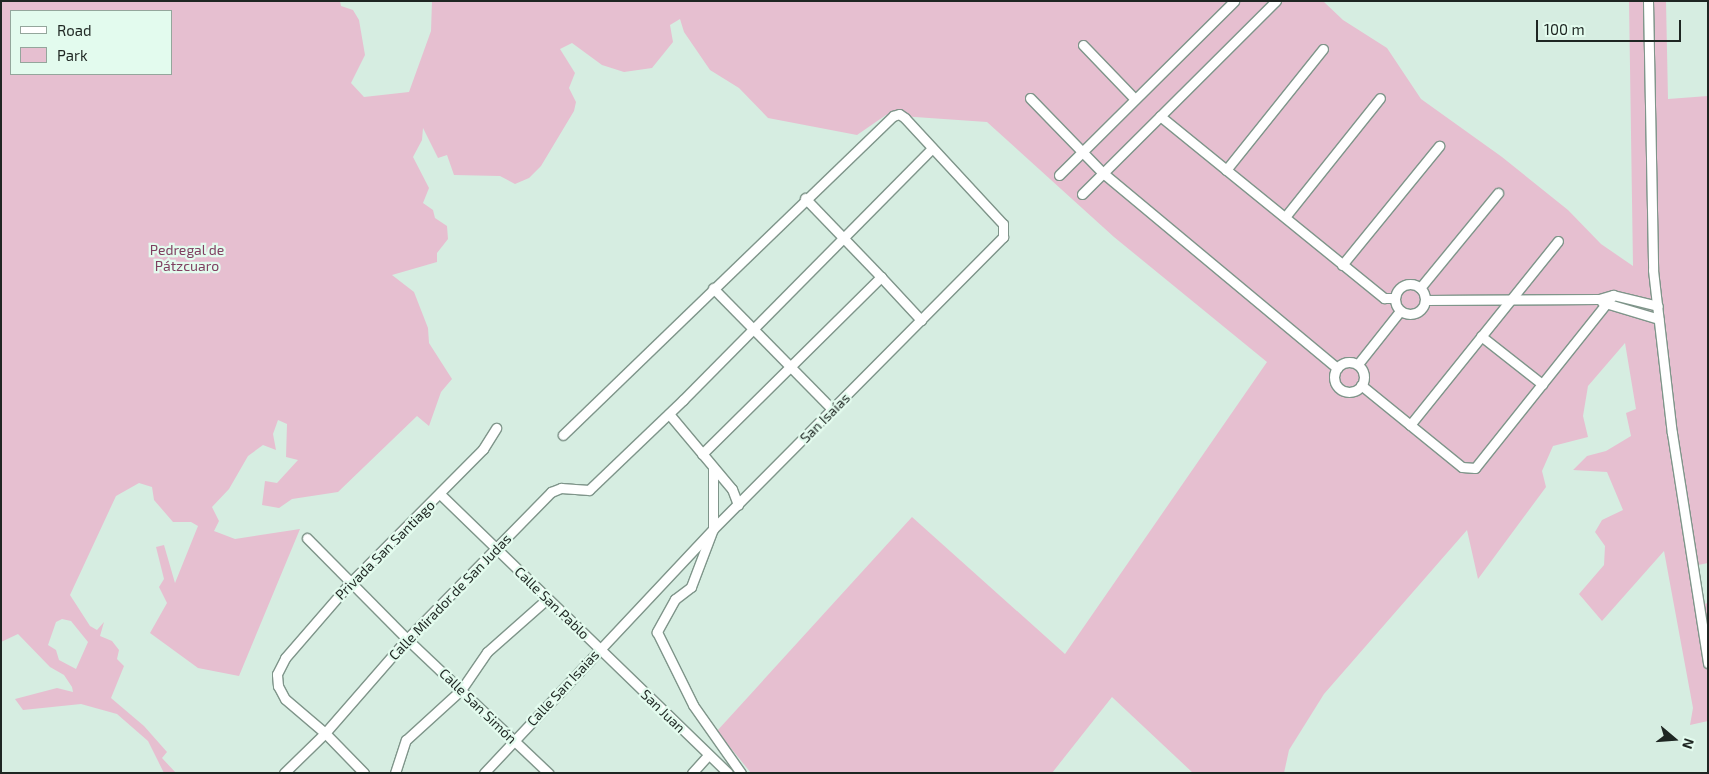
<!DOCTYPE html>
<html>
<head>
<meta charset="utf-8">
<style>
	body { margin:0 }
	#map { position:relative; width:1709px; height:774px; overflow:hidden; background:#d6ede1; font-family:"Exo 2",sans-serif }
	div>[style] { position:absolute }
	.green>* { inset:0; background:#e6bfd0 }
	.roads { filter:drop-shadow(1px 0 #7f958a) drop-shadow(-1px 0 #7f958a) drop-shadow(0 1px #7f958a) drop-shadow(0 -1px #7f958a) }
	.minor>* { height:9px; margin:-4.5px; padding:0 4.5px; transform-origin:4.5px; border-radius:4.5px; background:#fff }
	.minor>.ring { margin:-4.5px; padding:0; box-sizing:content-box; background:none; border:9px solid #fff; border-radius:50% }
	span { translate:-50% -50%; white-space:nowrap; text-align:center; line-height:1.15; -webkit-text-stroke:4.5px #e3fbee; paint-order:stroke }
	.park-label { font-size:14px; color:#7f3f60 }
	.street-label { font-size:14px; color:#1e2622 }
	.frame { position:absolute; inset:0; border:2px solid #1e2622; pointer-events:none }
	.legend { position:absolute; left:10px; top:10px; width:162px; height:65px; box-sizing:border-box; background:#e3fbee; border:1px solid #94a69c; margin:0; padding:6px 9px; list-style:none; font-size:15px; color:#1e2622 }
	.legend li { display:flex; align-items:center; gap:10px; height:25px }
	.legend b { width:25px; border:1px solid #94a69c }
	.north { position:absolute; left:1649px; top:714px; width:50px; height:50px; -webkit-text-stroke:4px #e3fbee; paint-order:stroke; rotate:108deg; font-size:14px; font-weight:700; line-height:20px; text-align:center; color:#1e2622 }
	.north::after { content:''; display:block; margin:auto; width:18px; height:22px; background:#1e2622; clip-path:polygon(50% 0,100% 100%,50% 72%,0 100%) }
	.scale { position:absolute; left:1536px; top:20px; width:145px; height:22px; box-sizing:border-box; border:2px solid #1e2622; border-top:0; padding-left:6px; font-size:15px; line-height:18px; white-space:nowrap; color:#1e2622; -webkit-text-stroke:4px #e3fbee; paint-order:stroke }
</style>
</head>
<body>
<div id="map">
	<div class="green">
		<i style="clip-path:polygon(evenodd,1px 1px,340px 1px,341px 6px,353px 10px,359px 20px,365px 55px,351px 83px,364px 97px,409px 92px,431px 31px,432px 1px,1323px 1px,1343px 20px,1387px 48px,1421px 99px,1502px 157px,1568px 210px,1601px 244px,1633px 266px,1629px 1px,1666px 1px,1668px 99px,1708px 96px,1708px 563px,1698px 565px,1704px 604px,1708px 603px,1708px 721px,1690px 725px,1693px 708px,1664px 551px,1602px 621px,1579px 594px,1604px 565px,1605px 546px,1595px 532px,1602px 520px,1623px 510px,1607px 472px,1573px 470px,1587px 456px,1606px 451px,1631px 436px,1626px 413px,1636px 409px,1625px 343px,1588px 386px,1583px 416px,1588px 437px,1553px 446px,1542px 471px,1546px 487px,1478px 579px,1467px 530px,1324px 694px,1289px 750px,1284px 773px,1193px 773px,1112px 697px,1052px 773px,751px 773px,717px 731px,912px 517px,1065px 654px,1267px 362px,1114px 237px,987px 122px,886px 115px,857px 135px,768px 118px,739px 88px,710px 70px,684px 32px,680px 19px,670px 25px,673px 42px,652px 68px,624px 72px,602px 65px,572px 43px,560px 49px,575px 73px,569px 88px,576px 102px,574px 111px,541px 166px,529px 178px,515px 184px,500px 176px,454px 175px,447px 155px,438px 158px,423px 128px,422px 140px,413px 157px,429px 188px,423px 203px,433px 210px,435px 218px,447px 226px,448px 239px,437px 253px,437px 262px,392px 275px,414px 292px,428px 328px,429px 343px,452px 379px,441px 392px,429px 426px,417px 416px,338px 492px,292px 499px,279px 508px,262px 505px,265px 481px,277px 483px,298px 460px,286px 457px,287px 424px,278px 420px,273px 434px,276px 450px,263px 445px,248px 456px,229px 489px,212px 507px,219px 521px,214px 531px,235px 539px,300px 529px,239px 676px,198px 668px,150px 633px,167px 603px,159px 587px,164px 579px,156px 547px,164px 545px,175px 583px,198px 526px,191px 522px,173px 522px,154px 500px,152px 487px,139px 483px,116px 496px,70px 595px,90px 626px,97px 630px,104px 622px,100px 636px,112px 641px,119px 650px,117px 659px,124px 666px,111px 698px,144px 726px,167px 752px,162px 758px,176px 773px,164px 773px,148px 741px,117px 714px,81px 704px,23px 710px,15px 699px,57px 688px,73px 692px,72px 687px,64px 675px,50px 667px,18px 634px,1px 642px,1px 1px,11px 11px,171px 11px,171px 74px,11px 74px,11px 11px,1px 1px,62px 619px,71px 621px,88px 642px,76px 669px,59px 660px,56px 650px,48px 645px,56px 622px,62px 619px)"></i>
	</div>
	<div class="roads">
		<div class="minor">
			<i style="left:1648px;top:1px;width:269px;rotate:88.9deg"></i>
			<i style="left:1653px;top:270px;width:164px;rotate:83.4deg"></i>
			<i style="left:1672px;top:433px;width:233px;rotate:81.1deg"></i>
			<i style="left:1083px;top:45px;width:75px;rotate:46.1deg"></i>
			<i style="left:1030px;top:98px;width:105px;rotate:45.8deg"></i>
			<i style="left:1103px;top:173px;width:305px;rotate:39.8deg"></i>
			<i style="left:1160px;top:116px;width:289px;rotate:39.1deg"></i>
			<i style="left:1384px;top:298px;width:11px"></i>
			<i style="left:1226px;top:170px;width:155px;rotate:-51.3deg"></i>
			<i style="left:1059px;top:175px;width:247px;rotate:-44.8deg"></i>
			<i style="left:1082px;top:194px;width:274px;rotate:-44.9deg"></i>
			<i style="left:805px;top:198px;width:110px;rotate:46.1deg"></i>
			<i style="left:1285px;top:217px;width:152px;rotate:-51.4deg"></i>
			<i style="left:1342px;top:265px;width:154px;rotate:-50.8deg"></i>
			<i class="ring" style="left:1395px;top:284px;width:21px;height:21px"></i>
			<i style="left:713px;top:288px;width:171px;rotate:45.5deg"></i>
			<i style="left:1420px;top:288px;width:123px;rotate:-50.6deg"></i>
			<i style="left:1425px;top:300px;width:174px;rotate:-0.3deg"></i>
			<i style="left:1599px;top:299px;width:15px;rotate:-16deg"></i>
			<i style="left:1613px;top:295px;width:46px;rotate:13.7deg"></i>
			<i style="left:1602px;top:302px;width:59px;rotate:16.6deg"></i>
			<i style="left:1481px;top:336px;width:78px;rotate:38.2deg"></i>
			<i class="ring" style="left:1334px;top:362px;width:21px;height:21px"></i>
			<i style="left:1358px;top:364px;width:68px;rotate:-51.6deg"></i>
			<i style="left:1361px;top:385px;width:130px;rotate:39.1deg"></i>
			<i style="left:1462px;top:467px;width:13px;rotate:4deg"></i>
			<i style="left:1475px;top:468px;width:221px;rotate:-51.4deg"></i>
			<i style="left:669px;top:414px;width:98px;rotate:50deg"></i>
			<i style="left:732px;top:489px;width:17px;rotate:69deg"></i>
			<i style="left:1410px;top:425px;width:236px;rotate:-51.2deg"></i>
			<i style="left:702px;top:454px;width:252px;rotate:-44.7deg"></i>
			<i style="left:881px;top:277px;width:59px;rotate:47.1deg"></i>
			<i style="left:713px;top:468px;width:61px;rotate:90deg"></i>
			<i style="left:713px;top:529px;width:62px;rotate:110.8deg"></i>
			<i style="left:691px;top:587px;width:20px;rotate:143deg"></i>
			<i style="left:675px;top:599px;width:38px;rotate:119deg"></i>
			<i style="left:657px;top:632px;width:81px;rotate:63.7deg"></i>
			<i style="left:693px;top:705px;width:83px;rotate:54.8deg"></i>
			<i style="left:440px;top:494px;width:401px;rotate:44.1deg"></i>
			<i style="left:307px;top:538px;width:142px;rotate:45.3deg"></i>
			<i style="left:407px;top:639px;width:195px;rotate:43.5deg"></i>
			<i style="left:284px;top:773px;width:57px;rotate:-44.3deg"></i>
			<i style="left:325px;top:733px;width:125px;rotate:-48.9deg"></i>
			<i style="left:407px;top:639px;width:206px;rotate:-45.6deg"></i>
			<i style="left:551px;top:492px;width:11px;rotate:-22deg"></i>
			<i style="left:561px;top:488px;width:28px;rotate:4deg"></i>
			<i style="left:589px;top:490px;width:130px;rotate:-43.8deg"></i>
			<i style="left:683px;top:400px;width:354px;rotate:-45.3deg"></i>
			<i style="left:364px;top:773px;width:56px;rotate:-134.3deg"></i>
			<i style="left:325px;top:733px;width:52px;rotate:-139.6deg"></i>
			<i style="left:285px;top:699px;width:15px;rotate:-118deg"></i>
			<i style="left:278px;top:686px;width:12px;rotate:-95deg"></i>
			<i style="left:277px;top:674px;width:18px;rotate:-63deg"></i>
			<i style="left:285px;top:658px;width:99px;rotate:-49.1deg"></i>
			<i style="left:350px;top:583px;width:189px;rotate:-45.2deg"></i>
			<i style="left:483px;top:449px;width:25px;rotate:-58deg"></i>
			<i style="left:395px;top:773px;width:35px;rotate:-72deg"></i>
			<i style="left:406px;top:740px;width:74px;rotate:-42.3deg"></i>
			<i style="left:461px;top:690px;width:46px;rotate:-55.6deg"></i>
			<i style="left:487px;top:652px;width:81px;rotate:-41.5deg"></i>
			<i style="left:484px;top:773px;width:335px;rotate:-46.8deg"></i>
			<i style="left:713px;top:529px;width:412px;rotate:-45.2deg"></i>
			<i style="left:1003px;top:237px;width:13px;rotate:-90deg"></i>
			<i style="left:1003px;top:224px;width:144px;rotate:-132.8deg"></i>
			<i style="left:905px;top:118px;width:7px;rotate:-146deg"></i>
			<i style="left:899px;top:114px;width:6px;rotate:162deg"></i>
			<i style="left:893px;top:116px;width:459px;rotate:136deg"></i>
			<i style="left:692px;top:773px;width:24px;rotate:-48deg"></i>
		</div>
	</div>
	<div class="park-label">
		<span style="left:187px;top:258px">Pedregal de<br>Pátzcuaro</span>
	</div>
	<div class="street-label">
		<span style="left:825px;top:418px;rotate:-45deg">San Isaías</span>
		<span style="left:385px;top:550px;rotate:-45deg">Privada San Santiago</span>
		<span style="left:450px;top:597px;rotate:-46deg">Calle Mirador de San Judas</span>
		<span style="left:552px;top:603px;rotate:44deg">Calle San Pablo</span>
		<span style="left:563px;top:688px;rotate:-47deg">Calle San Isaias</span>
		<span style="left:478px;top:706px;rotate:44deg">Calle San Simón</span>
		<span style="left:663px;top:711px;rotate:44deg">San Juan</span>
	</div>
	<div class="frame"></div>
	<ul class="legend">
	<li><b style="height:6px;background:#fff"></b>Road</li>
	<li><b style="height:14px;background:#e6bfd0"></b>Park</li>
	</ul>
	<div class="north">N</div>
	<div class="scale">100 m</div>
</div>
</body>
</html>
